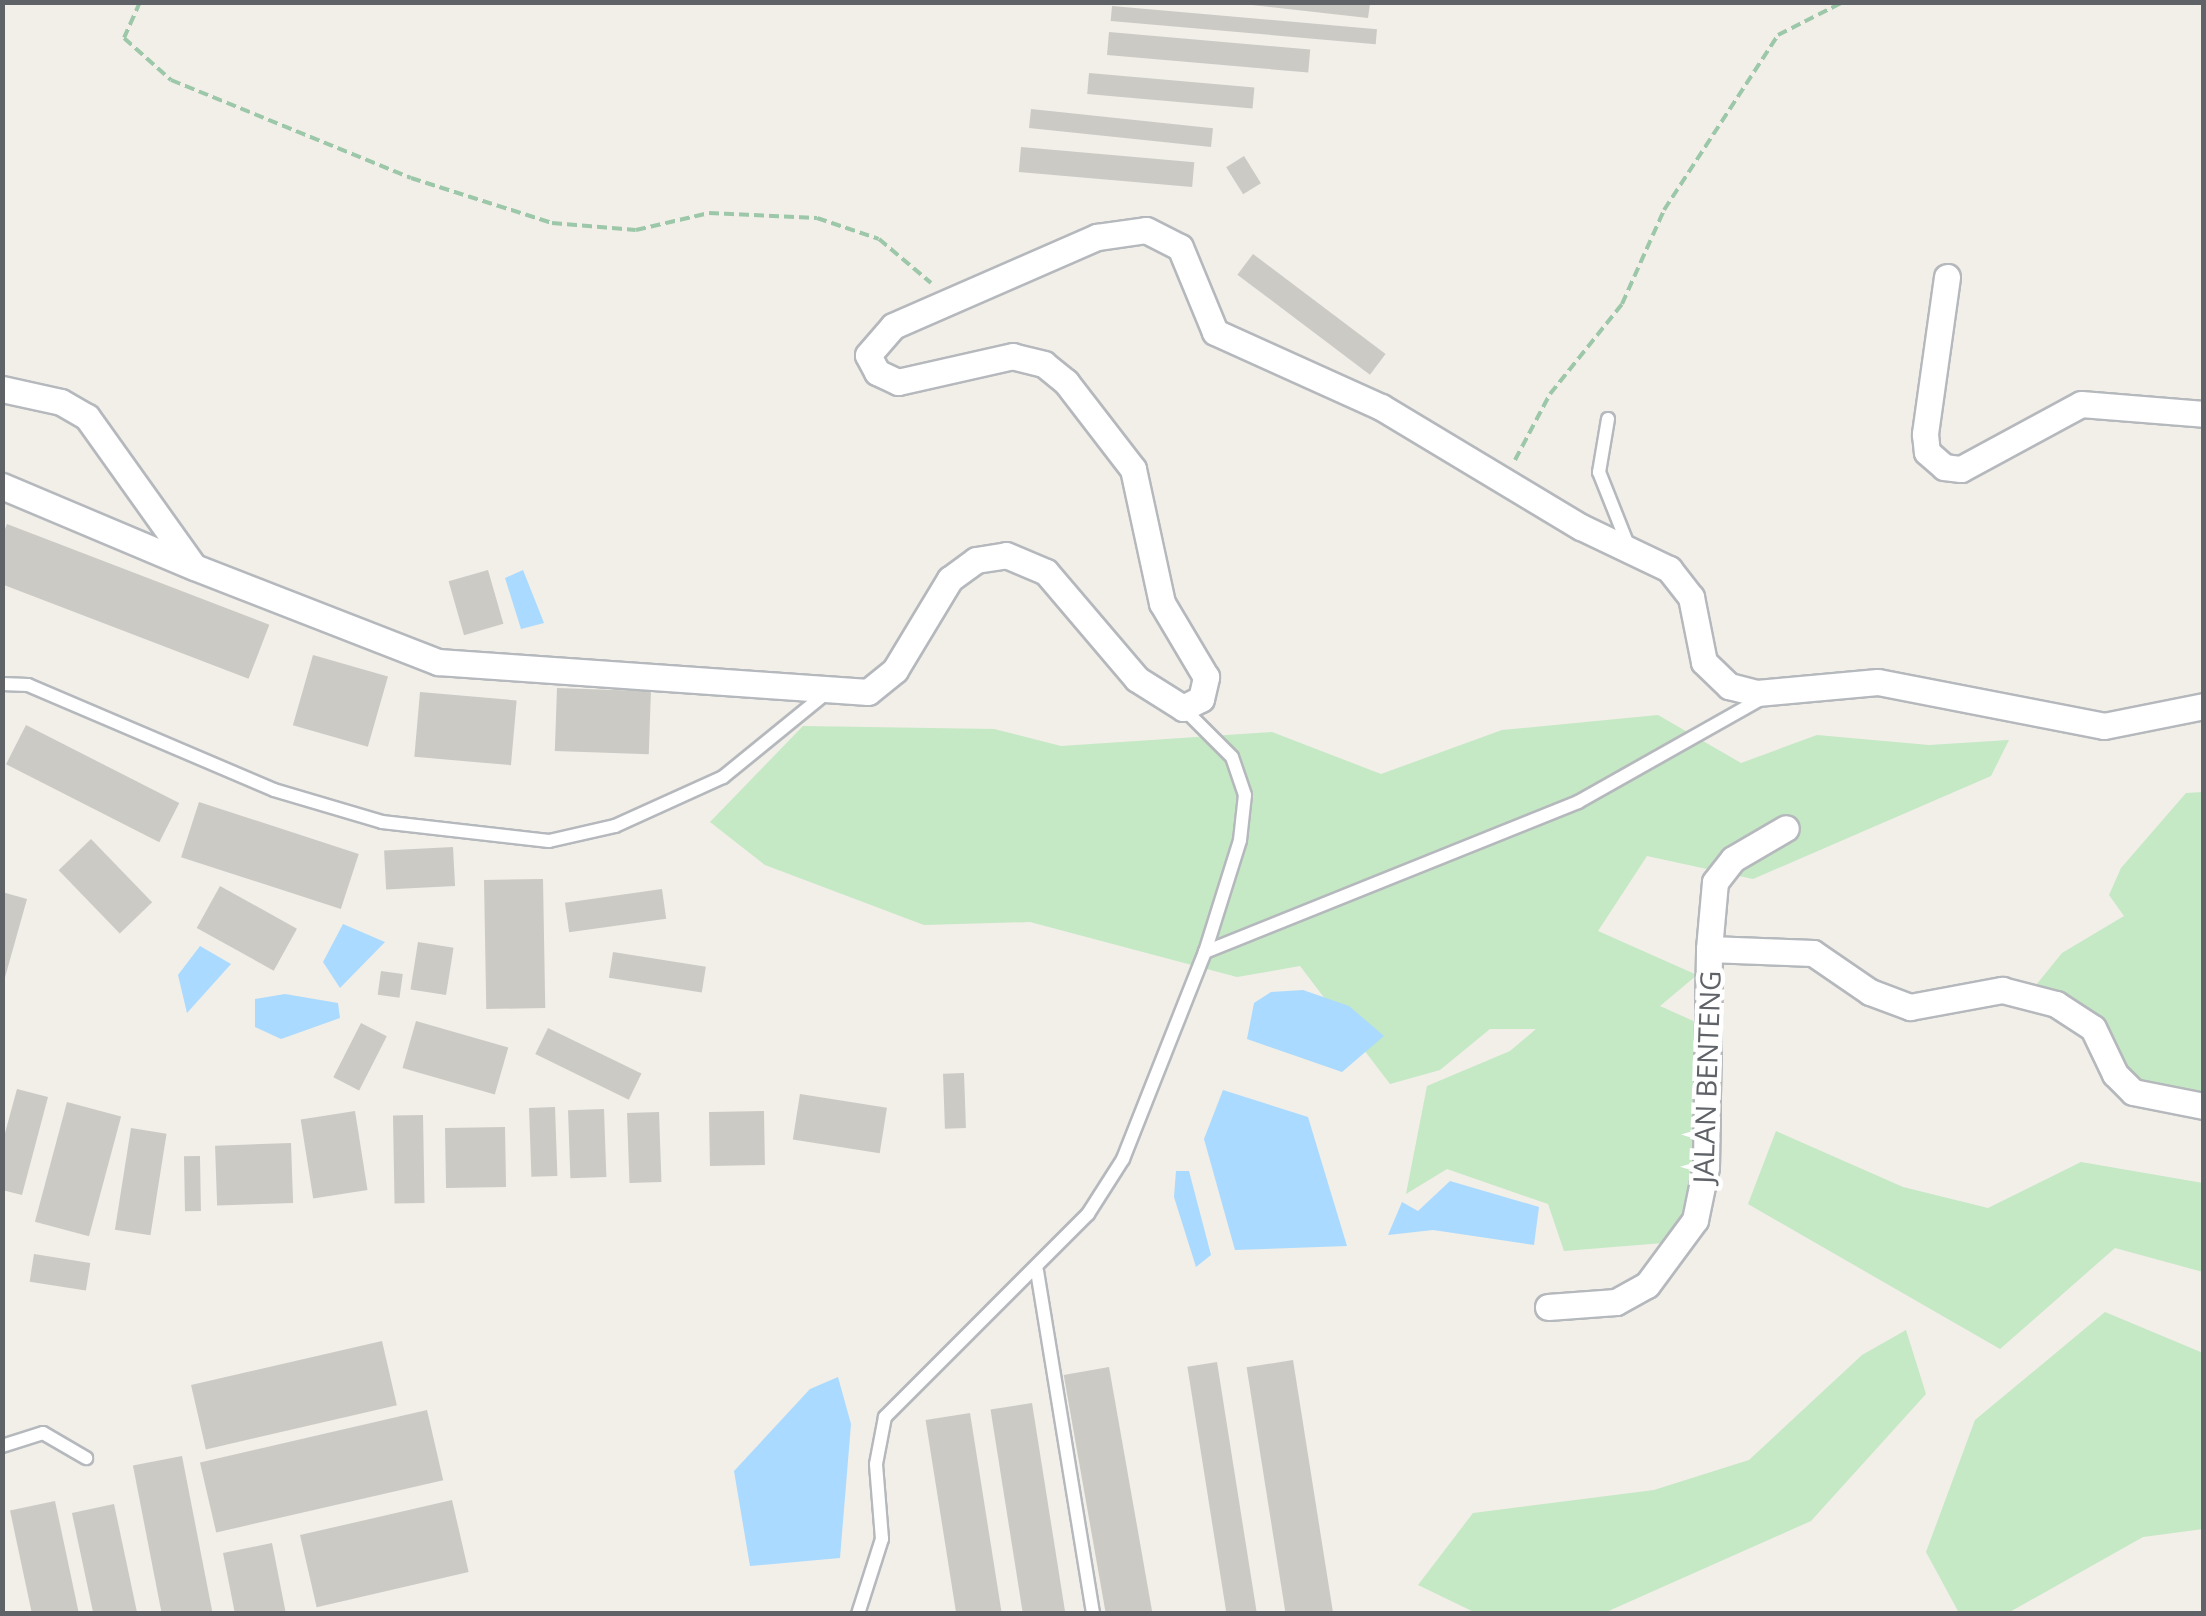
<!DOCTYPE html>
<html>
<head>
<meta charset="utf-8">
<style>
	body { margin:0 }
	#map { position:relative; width:2206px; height:1616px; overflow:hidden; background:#f1efe8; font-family:"Open Sans",sans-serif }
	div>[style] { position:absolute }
	.green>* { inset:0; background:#c5e8c5 }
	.water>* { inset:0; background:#aadaff }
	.building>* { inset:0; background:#cccac5; transform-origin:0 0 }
	.path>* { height:4px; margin-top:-2px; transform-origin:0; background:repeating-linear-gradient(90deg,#9cc7a9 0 10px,transparent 0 15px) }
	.roads { filter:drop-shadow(2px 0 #b5b8bc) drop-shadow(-2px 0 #b5b8bc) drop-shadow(0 2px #b5b8bc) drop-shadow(0 -2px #b5b8bc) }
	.service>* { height:12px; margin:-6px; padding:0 6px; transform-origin:6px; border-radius:6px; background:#fff }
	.minor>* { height:25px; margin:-12.5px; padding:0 12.5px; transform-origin:12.5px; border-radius:12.5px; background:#fff }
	span { translate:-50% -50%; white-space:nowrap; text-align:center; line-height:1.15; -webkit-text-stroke:9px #fff; paint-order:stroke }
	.street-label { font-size:28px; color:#5f6368 }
	.frame { position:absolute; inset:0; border:5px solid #5f6368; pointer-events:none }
</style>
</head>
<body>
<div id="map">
	<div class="green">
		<i style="clip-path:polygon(1658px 715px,1741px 763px,1817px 735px,1929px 745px,2009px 740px,1991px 776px,1753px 879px,1647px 856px,1598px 931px,1697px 975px,1660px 1006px,1700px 1024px,1692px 1202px,1663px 1243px,1564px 1251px,1548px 1204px,1447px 1169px,1406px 1194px,1427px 1086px,1510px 1051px,1536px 1029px,1490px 1029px,1440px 1070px,1390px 1084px,1300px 966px,1237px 977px,1030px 922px,924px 925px,765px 865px,710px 822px,803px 726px,994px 729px,1061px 746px,1272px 732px,1381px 774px,1502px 730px)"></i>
		<i style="clip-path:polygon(2203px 792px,2203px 1115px,2148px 1103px,2108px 1032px,2028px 995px,2062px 953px,2124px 916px,2109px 895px,2121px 868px,2186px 793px)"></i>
		<i style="clip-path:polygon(1776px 1131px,1903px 1187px,1988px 1208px,2081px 1162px,2203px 1183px,2203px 1272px,2115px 1248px,2000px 1349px,1748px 1204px)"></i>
		<i style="clip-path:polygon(2105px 1312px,2203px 1353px,2203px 1529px,2143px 1537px,2008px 1613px,1959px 1613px,1926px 1552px,1975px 1420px)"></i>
		<i style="clip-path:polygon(1906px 1330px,1926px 1394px,1811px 1521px,1604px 1613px,1476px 1613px,1418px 1585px,1473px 1513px,1654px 1490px,1749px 1460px,1862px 1355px)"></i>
	</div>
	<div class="water">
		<i style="clip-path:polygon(523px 570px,544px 623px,521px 629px,505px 578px)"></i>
		<i style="clip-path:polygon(343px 924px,385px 942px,340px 988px,323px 962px)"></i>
		<i style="clip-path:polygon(200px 946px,231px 964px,187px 1013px,178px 975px)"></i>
		<i style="clip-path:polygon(1303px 990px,1349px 1006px,1384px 1036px,1342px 1072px,1247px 1039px,1254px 1003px,1271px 992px)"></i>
		<i style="clip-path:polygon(285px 994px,338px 1003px,340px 1018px,281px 1039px,255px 1027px,255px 999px)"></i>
		<i style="clip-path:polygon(1223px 1090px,1308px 1117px,1347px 1246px,1235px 1250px,1204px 1139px)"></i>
		<i style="clip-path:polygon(1176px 1171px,1189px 1171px,1211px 1255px,1196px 1267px,1174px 1197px)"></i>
		<i style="clip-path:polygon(1450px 1181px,1539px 1207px,1534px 1245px,1433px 1230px,1388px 1235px,1402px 1202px,1418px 1211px)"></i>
		<i style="clip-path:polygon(838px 1377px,851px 1424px,840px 1558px,750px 1566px,734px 1471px,810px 1389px)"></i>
	</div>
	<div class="building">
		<i style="clip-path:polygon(1225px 2px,1356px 2px,1370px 4px,1368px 18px)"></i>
		<i style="left:1112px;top:6px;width:266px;height:15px;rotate:5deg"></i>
		<i style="left:1109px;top:32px;width:202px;height:23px;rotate:5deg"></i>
		<i style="left:1089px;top:73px;width:166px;height:21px;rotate:5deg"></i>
		<i style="left:1031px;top:109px;width:183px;height:19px;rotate:6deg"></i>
		<i style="left:1021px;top:147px;width:174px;height:25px;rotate:5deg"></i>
		<i style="left:1244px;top:156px;width:32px;height:21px;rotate:58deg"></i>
		<i style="left:1253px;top:254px;width:166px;height:26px;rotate:37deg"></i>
		<i style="left:7px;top:524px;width:281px;height:58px;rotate:21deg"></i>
		<i style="left:488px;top:570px;width:56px;height:41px;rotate:74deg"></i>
		<i style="left:313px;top:655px;width:78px;height:73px;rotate:16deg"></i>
		<i style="left:557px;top:688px;width:94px;height:63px;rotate:2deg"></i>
		<i style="left:420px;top:692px;width:97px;height:65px;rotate:5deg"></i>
		<i style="left:26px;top:725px;width:172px;height:44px;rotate:27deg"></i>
		<i style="left:199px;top:802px;width:168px;height:58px;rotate:18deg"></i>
		<i style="left:91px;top:839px;width:88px;height:45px;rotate:46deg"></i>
		<i style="left:453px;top:847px;width:39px;height:69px;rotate:87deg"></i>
		<i style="left:543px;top:879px;width:129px;height:59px;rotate:89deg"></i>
		<i style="left:220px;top:886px;width:88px;height:48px;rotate:29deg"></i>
		<i style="left:662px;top:889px;width:30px;height:98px;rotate:82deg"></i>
		<i style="clip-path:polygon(2px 892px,27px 899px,4px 981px,2px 981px)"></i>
		<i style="left:418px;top:942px;width:36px;height:48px;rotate:9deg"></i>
		<i style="left:613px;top:952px;width:94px;height:26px;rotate:9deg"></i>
		<i style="left:381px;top:971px;width:22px;height:24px;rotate:8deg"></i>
		<i style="left:416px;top:1021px;width:96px;height:49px;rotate:16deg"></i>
		<i style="left:361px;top:1023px;width:29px;height:61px;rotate:27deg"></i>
		<i style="left:548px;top:1028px;width:104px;height:29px;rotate:26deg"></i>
		<i style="left:964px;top:1073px;width:55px;height:21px;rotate:88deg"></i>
		<i style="clip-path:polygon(17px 1089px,48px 1097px,22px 1195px,2px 1190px,2px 1144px)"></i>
		<i style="left:800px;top:1094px;width:88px;height:46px;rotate:9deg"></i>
		<i style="left:67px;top:1102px;width:56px;height:124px;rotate:15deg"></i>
		<i style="left:555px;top:1107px;width:69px;height:26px;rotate:88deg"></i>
		<i style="left:604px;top:1109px;width:68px;height:36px;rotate:88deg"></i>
		<i style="left:355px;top:1111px;width:80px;height:55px;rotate:81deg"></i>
		<i style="left:764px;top:1111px;width:54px;height:55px;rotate:89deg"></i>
		<i style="left:659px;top:1112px;width:70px;height:32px;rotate:88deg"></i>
		<i style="left:423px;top:1115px;width:88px;height:30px;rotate:89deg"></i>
		<i style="left:505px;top:1127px;width:60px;height:60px;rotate:89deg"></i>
		<i style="left:131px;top:1128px;width:36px;height:103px;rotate:9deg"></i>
		<i style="left:291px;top:1143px;width:60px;height:76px;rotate:88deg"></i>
		<i style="left:200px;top:1156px;width:55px;height:16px;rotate:89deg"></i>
		<i style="left:34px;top:1254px;width:57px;height:28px;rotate:9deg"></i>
		<i style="left:382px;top:1341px;width:66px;height:196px;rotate:77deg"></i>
		<i style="left:1293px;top:1360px;width:257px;height:47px;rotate:81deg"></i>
		<i style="left:1217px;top:1362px;width:255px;height:30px;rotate:81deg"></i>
		<i style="left:1109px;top:1367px;width:251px;height:46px;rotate:80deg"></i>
		<i style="left:1032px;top:1403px;width:214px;height:42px;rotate:81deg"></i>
		<i style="left:427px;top:1410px;width:72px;height:233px;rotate:77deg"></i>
		<i style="left:970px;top:1413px;width:204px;height:45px;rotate:81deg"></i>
		<i style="left:182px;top:1456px;width:161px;height:50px;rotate:79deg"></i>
		<i style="left:452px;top:1500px;width:74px;height:156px;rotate:77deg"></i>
		<i style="left:55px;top:1501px;width:116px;height:46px;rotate:78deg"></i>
		<i style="left:114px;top:1504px;width:113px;height:43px;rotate:78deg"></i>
		<i style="clip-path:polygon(272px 1543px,286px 1614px,235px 1614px,223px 1553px)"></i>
	</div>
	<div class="path">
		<i style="left:140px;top:2px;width:39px;rotate:114deg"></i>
		<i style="left:124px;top:38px;width:63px;rotate:41.8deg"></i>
		<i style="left:171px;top:80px;width:259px;rotate:22.2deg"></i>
		<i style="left:411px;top:178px;width:148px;rotate:17.7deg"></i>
		<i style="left:552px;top:223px;width:84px;rotate:4.8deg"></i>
		<i style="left:636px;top:230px;width:75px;rotate:-13.1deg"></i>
		<i style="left:709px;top:213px;width:108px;rotate:2.7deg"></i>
		<i style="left:817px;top:218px;width:65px;rotate:18.7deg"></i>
		<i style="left:879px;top:239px;width:68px;rotate:40.2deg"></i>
		<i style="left:1515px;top:460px;width:75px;rotate:-62.1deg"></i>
		<i style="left:1550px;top:394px;width:115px;rotate:-51.3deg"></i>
		<i style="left:1622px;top:304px;width:103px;rotate:-65.9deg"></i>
		<i style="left:1664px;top:210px;width:209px;rotate:-56.9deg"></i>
		<i style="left:1778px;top:35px;width:73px;rotate:-26.9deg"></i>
	</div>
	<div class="roads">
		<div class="service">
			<i style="left:1608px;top:419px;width:54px;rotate:99.6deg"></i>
			<i style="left:1599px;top:472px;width:79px;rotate:68.3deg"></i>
			<i style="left:2px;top:684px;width:26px;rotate:2deg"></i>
			<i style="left:28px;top:685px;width:267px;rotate:23.1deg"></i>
			<i style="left:274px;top:790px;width:113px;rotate:16.5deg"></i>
			<i style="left:382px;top:822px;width:168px;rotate:6.5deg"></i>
			<i style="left:549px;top:841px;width:68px;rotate:-12.8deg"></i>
			<i style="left:615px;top:826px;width:119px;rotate:-24.4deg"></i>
			<i style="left:723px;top:777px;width:132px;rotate:-39.1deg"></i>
			<i style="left:1205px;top:952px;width:402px;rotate:-21.9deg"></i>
			<i style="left:1578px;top:802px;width:216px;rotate:-29.4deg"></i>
			<i style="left:1037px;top:1271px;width:348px;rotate:80.7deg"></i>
			<i style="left:2px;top:1446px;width:43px;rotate:-17.6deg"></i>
			<i style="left:43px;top:1433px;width:50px;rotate:30.2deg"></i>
			<i style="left:858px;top:1614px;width:79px;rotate:-72.3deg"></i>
			<i style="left:882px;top:1539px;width:75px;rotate:-94.6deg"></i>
			<i style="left:876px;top:1464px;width:48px;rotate:-79.2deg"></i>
			<i style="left:885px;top:1417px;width:287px;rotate:-45deg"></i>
			<i style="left:1088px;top:1214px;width:65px;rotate:-57.5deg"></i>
			<i style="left:1123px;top:1159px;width:223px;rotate:-68.4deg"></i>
			<i style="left:1205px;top:952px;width:117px;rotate:-72.6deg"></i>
			<i style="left:1240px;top:840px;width:45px;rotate:-83.7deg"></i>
			<i style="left:1245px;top:795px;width:40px;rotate:-108.9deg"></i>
			<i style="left:1232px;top:757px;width:69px;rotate:-135deg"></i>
		</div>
		<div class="minor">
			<i style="left:1947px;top:277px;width:159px;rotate:98deg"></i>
			<i style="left:1925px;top:434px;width:18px;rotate:84deg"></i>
			<i style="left:1927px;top:452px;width:23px;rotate:41deg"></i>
			<i style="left:1944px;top:467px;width:17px;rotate:7deg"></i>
			<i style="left:1961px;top:469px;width:136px;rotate:-28.4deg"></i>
			<i style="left:2081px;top:404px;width:123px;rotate:4.6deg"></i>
			<i style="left:2px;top:389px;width:60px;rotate:12.4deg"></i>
			<i style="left:61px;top:402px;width:30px;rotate:30deg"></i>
			<i style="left:87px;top:417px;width:184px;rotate:54.5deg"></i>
			<i style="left:194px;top:567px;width:262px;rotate:21.3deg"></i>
			<i style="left:438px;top:662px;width:431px;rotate:4deg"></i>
			<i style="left:868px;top:692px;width:35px;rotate:-39deg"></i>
			<i style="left:895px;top:670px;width:106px;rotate:-58.9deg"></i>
			<i style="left:950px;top:579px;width:32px;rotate:-36deg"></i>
			<i style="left:976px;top:560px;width:30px;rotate:-9deg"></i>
			<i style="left:1006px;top:555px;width:43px;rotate:23deg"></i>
			<i style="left:1046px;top:572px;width:140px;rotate:49.6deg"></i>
			<i style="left:1137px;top:679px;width:54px;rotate:32.2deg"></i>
			<i style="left:1183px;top:708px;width:20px;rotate:-27deg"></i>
			<i style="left:1201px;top:699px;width:23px;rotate:-77deg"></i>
			<i style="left:1206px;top:677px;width:86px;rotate:-120.7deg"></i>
			<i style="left:1162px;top:603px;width:137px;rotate:-102.2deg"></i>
			<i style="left:1133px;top:469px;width:110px;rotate:-127.6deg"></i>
			<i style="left:1066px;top:382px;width:28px;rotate:-141deg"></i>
			<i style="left:1044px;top:364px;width:32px;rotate:-166deg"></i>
			<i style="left:1013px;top:356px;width:118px;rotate:167.3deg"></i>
			<i style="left:898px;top:382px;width:23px;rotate:-155deg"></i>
			<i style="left:877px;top:372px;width:19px;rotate:-118deg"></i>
			<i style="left:868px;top:355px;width:38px;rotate:-49deg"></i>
			<i style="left:893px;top:326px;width:223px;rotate:-23.6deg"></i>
			<i style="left:1097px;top:237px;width:49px;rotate:-8.1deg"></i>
			<i style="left:1146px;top:230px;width:38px;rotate:27deg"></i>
			<i style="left:1180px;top:247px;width:92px;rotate:67.6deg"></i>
			<i style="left:1215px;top:332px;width:182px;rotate:24.3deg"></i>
			<i style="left:1381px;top:407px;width:233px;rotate:31deg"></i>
			<i style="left:1581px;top:527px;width:98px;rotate:25.5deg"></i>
			<i style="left:1669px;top:569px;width:36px;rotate:52deg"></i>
			<i style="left:1691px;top:597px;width:66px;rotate:78.7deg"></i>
			<i style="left:1704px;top:662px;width:35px;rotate:44deg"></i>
			<i style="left:1729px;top:686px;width:29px;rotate:14deg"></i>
			<i style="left:1757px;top:693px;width:121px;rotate:-5.2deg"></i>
			<i style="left:1878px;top:682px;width:230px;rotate:11deg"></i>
			<i style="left:2104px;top:726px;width:102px;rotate:-11.3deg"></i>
			<i style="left:2px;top:486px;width:203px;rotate:22.9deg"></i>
			<i style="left:1709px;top:949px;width:67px;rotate:-84.9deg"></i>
			<i style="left:1715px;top:882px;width:29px;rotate:-52deg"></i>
			<i style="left:1733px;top:859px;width:61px;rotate:-30.3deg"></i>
			<i style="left:1548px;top:1307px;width:68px;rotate:-4.2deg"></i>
			<i style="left:1616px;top:1302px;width:35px;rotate:-29deg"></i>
			<i style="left:1647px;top:1285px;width:81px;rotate:-53.6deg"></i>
			<i style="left:1695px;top:1220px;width:54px;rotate:-78.3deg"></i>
			<i style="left:1706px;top:1167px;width:218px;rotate:-89.2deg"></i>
			<i style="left:1709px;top:949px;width:104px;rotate:2.2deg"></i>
			<i style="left:1813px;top:953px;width:69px;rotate:34.4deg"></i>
			<i style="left:1870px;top:992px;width:43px;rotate:20.6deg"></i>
			<i style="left:1910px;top:1007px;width:94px;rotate:-10.5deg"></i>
			<i style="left:2002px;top:990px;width:56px;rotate:14.5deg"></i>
			<i style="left:2056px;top:1004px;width:44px;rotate:33deg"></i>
			<i style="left:2093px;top:1028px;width:51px;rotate:64.4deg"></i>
			<i style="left:2115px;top:1074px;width:25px;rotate:45deg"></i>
			<i style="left:2133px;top:1092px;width:72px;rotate:11.2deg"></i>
		</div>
	</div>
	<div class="street-label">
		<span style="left:1706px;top:1077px;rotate:-88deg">JALAN BENTENG</span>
	</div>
	<div class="frame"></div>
</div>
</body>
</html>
